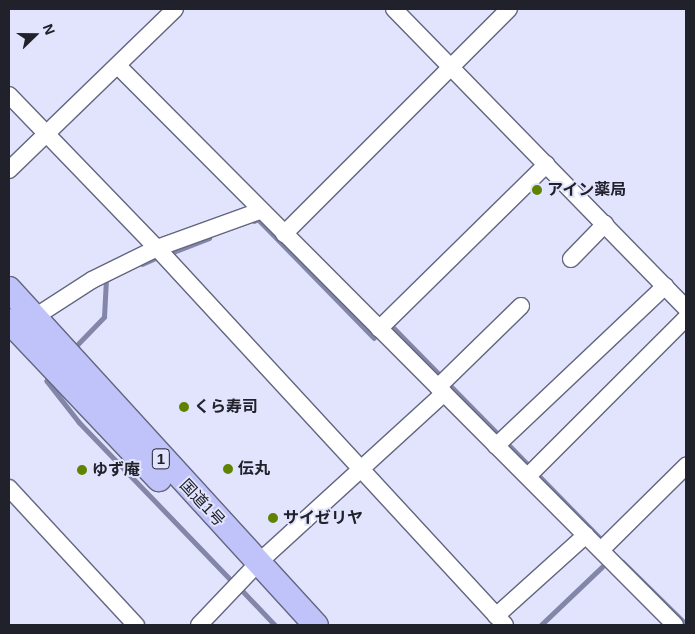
<!DOCTYPE html>
<html>
<head>
<meta charset="utf-8">
<style>
	body { margin:0 }
	#map { position:relative; width:695px; height:634px; overflow:hidden; background:#e1e4fc; font-family:Helvetica,"Noto Sans JP",sans-serif }
	div>[style] { position:absolute }
	.stream>* { height:4.5px; margin:-2.25px; padding:0 2.25px; transform-origin:2.25px; border-radius:2.25px; background:#8486a9 }
	.roads { filter:drop-shadow(1px 0 #646680) drop-shadow(-1px 0 #646680) drop-shadow(0 1px #646680) drop-shadow(0 -1px #646680) }
	.minor>* { height:16px; margin:-8px; padding:0 8px; transform-origin:8px; border-radius:8px; background:#fff }
	.highway>* { height:24px; margin:-12px; padding:0 12px; transform-origin:12px; border-radius:12px; background:#c0c3fa }
	.dots>* { width:14px; height:14px; translate:-50% -50%; box-sizing:border-box; border:2px solid #e1e4fc; border-radius:50% }
	span { translate:-50% -50%; white-space:nowrap; text-align:center; line-height:1.15; -webkit-text-stroke:4px #e1e4fc; paint-order:stroke }
	.shield-label span { padding:1px 4px; background:#e1e4fc; border:1px solid; border-radius:4px; -webkit-text-stroke-width:0 }
	.shield-label { font-size:15px; color:#21212c; font-weight:700 }
	.poi-label { font-size:16px; color:#21212c; font-weight:700 }
	.left { translate:0 -50%; text-align:left }
	.street-label { font-size:16px; color:#21212c }
	.frame { position:absolute; inset:0; border:10px solid #21212c; pointer-events:none }
	.north { position:absolute; left:10px; top:10px; width:50px; height:50px; -webkit-text-stroke:4px #e1e4fc; paint-order:stroke; rotate:68deg; font-size:14px; font-weight:700; line-height:20px; text-align:center; color:#21212c }
	.north::after { content:''; display:block; margin:auto; width:18px; height:22px; background:#21212c; clip-path:polygon(50% 0,100% 100%,50% 72%,0 100%) }
</style>
</head>
<body>
<div id="map">
	<div class="stream">
		<i style="left:254px;top:221px;width:4px;rotate:-27deg"></i>
		<i style="left:258px;top:219px;width:166px;rotate:45.7deg"></i>
		<i style="left:168px;top:254px;width:44px;rotate:-21.3deg"></i>
		<i style="left:142px;top:264px;width:20px;rotate:-24deg"></i>
		<i style="left:394px;top:328px;width:70px;rotate:45.6deg"></i>
		<i style="left:74px;top:348px;width:43px;rotate:-45.9deg"></i>
		<i style="left:104px;top:317px;width:37px;rotate:-87deg"></i>
		<i style="left:106px;top:280px;width:4px;rotate:-27deg"></i>
		<i style="left:52px;top:376px;width:7px;rotate:135deg"></i>
		<i style="left:47px;top:381px;width:52px;rotate:52deg"></i>
		<i style="left:79px;top:422px;width:223px;rotate:46.1deg"></i>
		<i style="left:448px;top:383px;width:76px;rotate:45.5deg"></i>
		<i style="left:506px;top:442px;width:140px;rotate:45.6deg"></i>
		<i style="left:623px;top:562px;width:88px;rotate:44.5deg"></i>
		<i style="left:240px;top:588px;width:51px;rotate:46.6deg"></i>
		<i style="left:541px;top:625px;width:84px;rotate:-43.6deg"></i>
	</div>
	<div class="roads">
		<div class="minor">
			<i style="left:394px;top:9px;width:418px;rotate:45.7deg"></i>
			<i style="left:118px;top:66px;width:789px;rotate:45.1deg"></i>
			<i style="left:9px;top:95px;width:213px;rotate:46deg"></i>
			<i style="left:157px;top:248px;width:513px;rotate:47.29deg"></i>
			<i style="left:9px;top:170px;width:231px;rotate:-44.1deg"></i>
			<i style="left:284px;top:234px;width:318px;rotate:-45deg"></i>
			<i style="left:571px;top:259px;width:49px;rotate:-45.8deg"></i>
			<i style="left:27px;top:322px;width:77px;rotate:-32.9deg"></i>
			<i style="left:92px;top:280px;width:72px;rotate:-26.2deg"></i>
			<i style="left:157px;top:248px;width:109px;rotate:-19.9deg"></i>
			<i style="left:379px;top:329px;width:235px;rotate:-44.5deg"></i>
			<i style="left:438px;top:387px;width:116px;rotate:-44.3deg"></i>
			<i style="left:496px;top:446px;width:233px;rotate:-43.4deg"></i>
			<i style="left:528px;top:476px;width:223px;rotate:-45deg"></i>
			<i style="left:9px;top:488px;width:187px;rotate:47.2deg"></i>
			<i style="left:601px;top:550px;width:120px;rotate:-44.7deg"></i>
			<i style="left:496px;top:616px;width:121px;rotate:-42deg"></i>
			<i style="left:199px;top:625px;width:86px;rotate:-46.4deg"></i>
			<i style="left:258px;top:563px;width:252px;rotate:-42.4deg"></i>
		</div>
		<div class="highway">
			<i style="left:9px;top:289px;width:455px;rotate:47.6deg"></i>
			<i style="left:9px;top:321px;width:218px;rotate:46.5deg"></i>
		</div>
	</div>
	<div class="dots">
		<i style="left:537px;top:190px;background:#5f8300"></i>
		<i style="left:184px;top:407px;background:#5f8300"></i>
		<i style="left:228px;top:469px;background:#5f8300"></i>
		<i style="left:82px;top:470px;background:#5f8300"></i>
		<i style="left:273px;top:518px;background:#5f8300"></i>
	</div>
	<div class="shield-label">
		<span style="left:161px;top:459px">1</span>
	</div>
	<div class="poi-label">
		<span class="left" style="left:547px;top:190px">アイン薬局</span>
		<span class="left" style="left:194px;top:407px">くら寿司</span>
		<span class="left" style="left:238px;top:469px">伝丸</span>
		<span class="left" style="left:92px;top:470px">ゆず庵</span>
		<span class="left" style="left:283px;top:518px">サイゼリヤ</span>
	</div>
	<div class="street-label">
		<span style="left:202px;top:503px;rotate:47deg">国道1号</span>
	</div>
	<div class="frame"></div>
	<div class="north">N</div>
</div>
</body>
</html>
